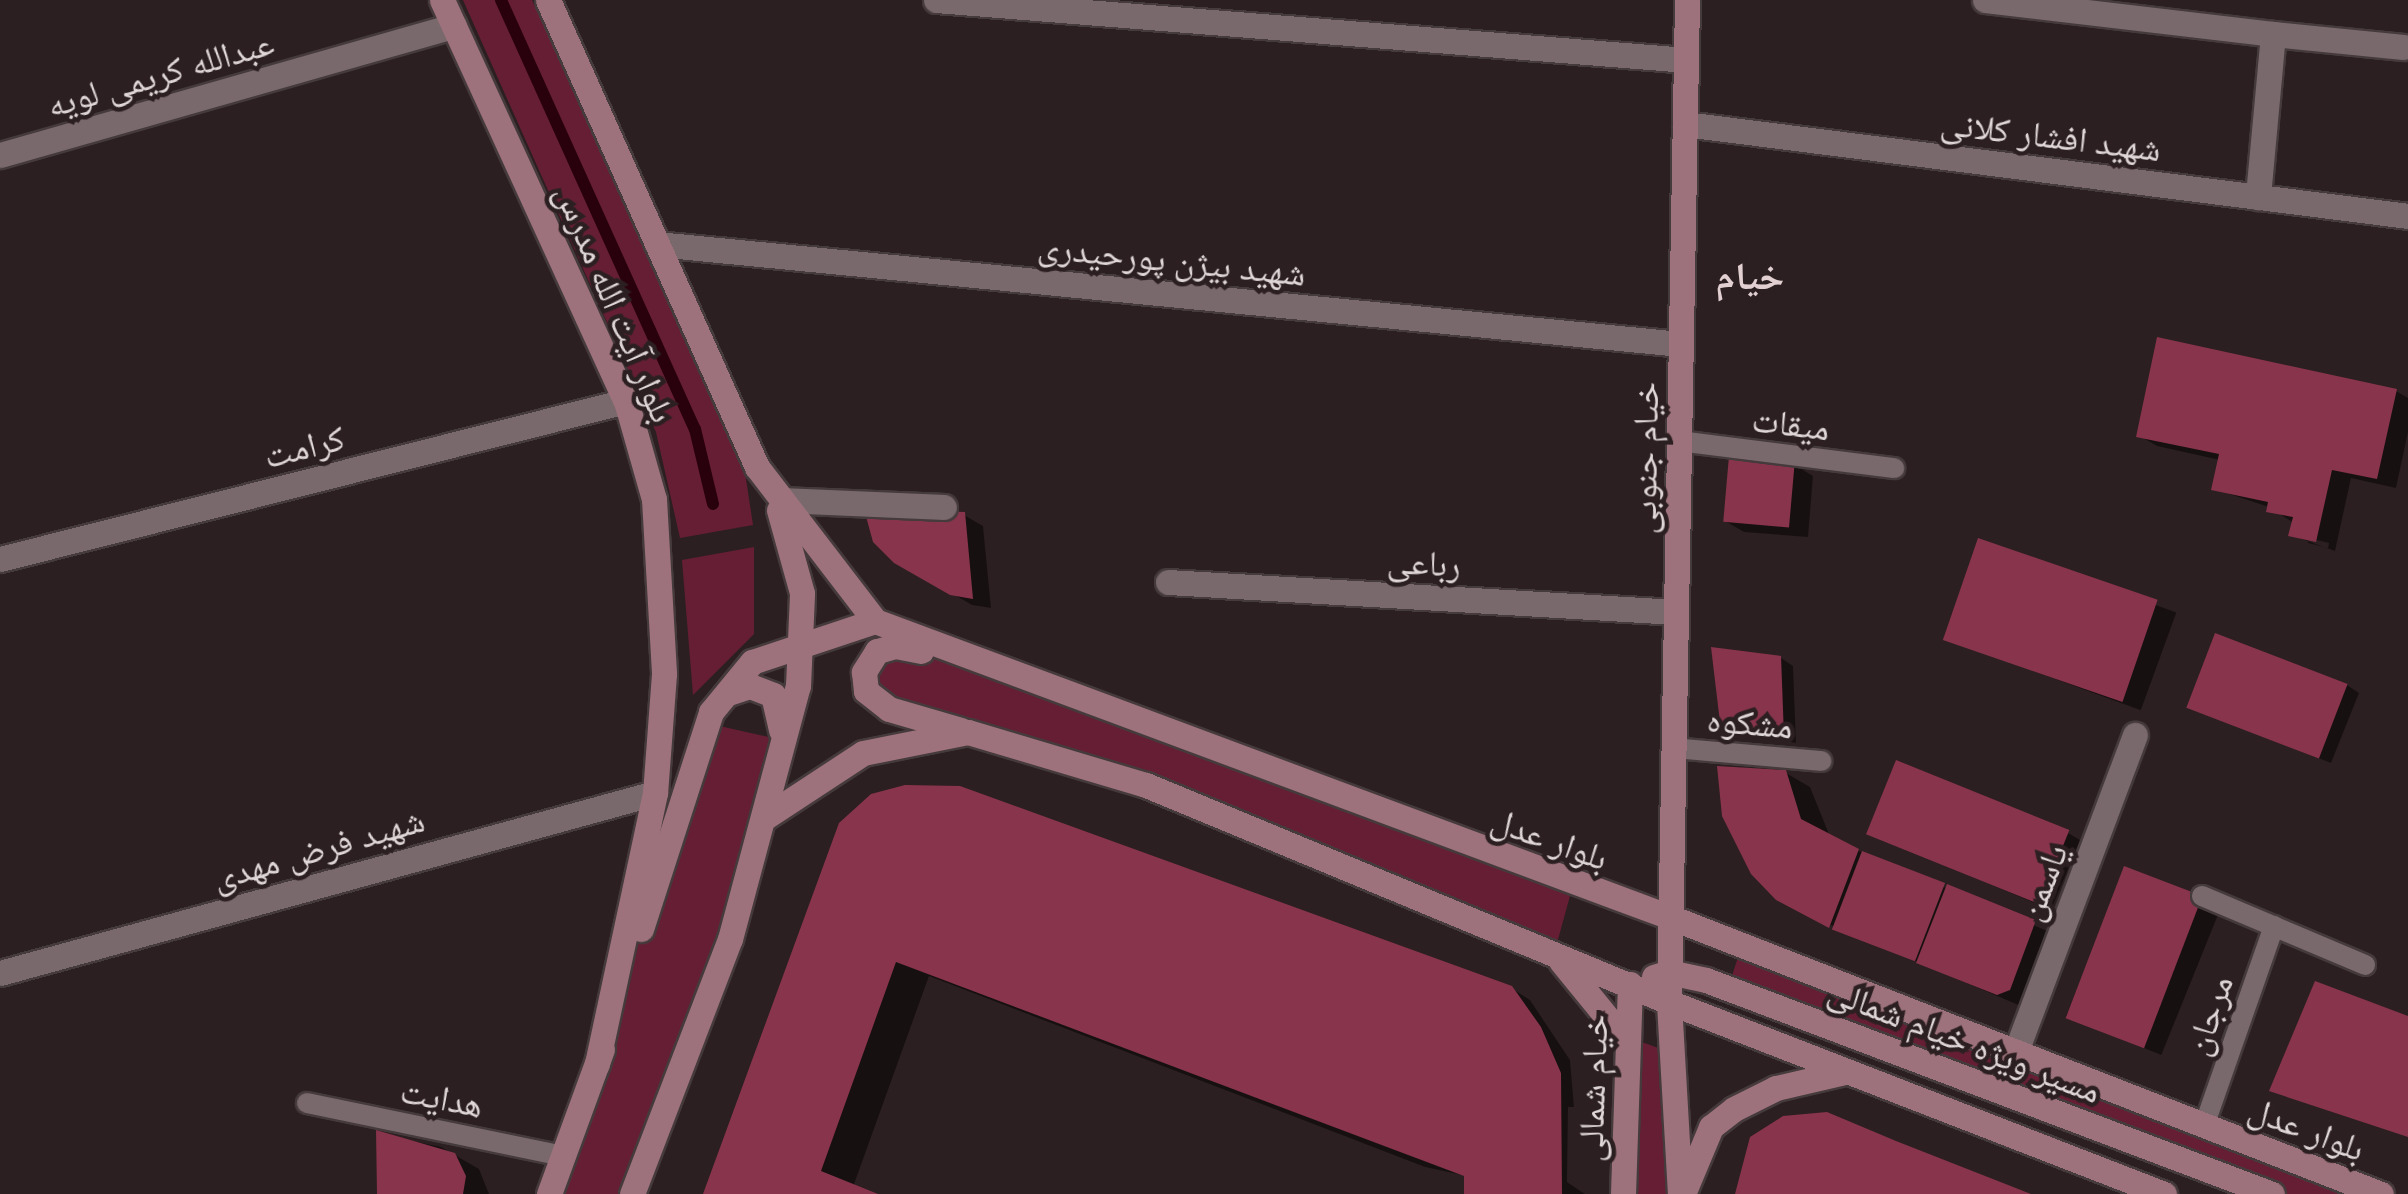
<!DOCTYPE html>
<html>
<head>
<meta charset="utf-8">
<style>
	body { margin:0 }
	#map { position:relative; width:2408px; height:1194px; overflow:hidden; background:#2c1f21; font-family:"Open Sans","Noto Naskh Arabic",sans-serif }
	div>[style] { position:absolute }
	.green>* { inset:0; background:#661e34 }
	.shadow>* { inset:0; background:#0007; transform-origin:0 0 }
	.stream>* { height:12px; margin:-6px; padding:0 6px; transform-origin:6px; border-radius:6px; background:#29010d }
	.building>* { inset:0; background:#88344c; transform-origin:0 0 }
	.roads { filter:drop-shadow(2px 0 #453a3c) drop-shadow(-2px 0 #453a3c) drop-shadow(0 2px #453a3c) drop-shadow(0 -2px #453a3c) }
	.service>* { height:20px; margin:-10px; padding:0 10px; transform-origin:10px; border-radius:10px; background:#79696c }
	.pedestrian>* { height:25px; margin:-12.5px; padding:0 12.5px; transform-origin:12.5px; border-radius:12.5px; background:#79696c }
	.minor>* { height:25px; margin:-12.5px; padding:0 12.5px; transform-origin:12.5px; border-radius:12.5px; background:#79696c }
	.secondary>* { height:25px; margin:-12.5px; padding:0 12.5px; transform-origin:12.5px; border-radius:12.5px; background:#9e727c }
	span { translate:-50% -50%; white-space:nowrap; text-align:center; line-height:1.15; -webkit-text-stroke:9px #2c1f21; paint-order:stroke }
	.street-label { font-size:35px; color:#e0d7d8 }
	.neighbourhood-label { font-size:38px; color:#e1cfd2; font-weight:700 }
</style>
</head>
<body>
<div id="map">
	<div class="green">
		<i style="clip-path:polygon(463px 0,532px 0,744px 466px,753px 525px,680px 538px,656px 432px)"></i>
		<i style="clip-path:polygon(754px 547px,754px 634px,693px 695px,682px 560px)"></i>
		<i style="clip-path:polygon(895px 646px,1004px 671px,1573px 885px,1554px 954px,1184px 800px,889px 709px,864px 672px)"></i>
		<i style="clip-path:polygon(706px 723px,782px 740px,764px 818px,632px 1194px,549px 1194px)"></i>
		<i style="clip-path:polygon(1741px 948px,2381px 1194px,2272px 1194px,1728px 988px)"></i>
		<i style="clip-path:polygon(1628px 1037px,1672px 1053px,1680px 1194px,1623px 1194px)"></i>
	</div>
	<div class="shadow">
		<i style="clip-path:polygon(evenodd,2396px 391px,2408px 398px,2408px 432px,2396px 488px,2351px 478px,2335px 551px,2291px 535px,2294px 523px,2269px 507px,2214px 489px,2220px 460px,2157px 446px,2138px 435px,2396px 391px,2308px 538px,2329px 543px,2328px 548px,2308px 543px,2308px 538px)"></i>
		<i style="clip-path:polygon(1795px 465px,1813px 476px,1808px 537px,1744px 532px,1725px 521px)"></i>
		<i style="clip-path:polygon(964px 515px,983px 526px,991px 608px,972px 605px,896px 561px)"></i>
		<i style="left:1980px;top:541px;width:209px;height:104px;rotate:20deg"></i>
		<i style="clip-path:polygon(1781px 658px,1793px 666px,1796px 743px,1723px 729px)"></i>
		<i style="clip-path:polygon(2347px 685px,2359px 693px,2331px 763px,2189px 707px)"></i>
		<i style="clip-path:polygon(1786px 773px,1810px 787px,1831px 839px,2059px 936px,2023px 1007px,1803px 913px)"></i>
		<i style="clip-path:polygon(841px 825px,1511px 988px,1530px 1000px,1570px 1060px,1574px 1107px,1568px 1107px,1567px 1182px,1585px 1194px,1467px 1194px,1467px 1176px,1425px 1167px,929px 976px,853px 1187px,871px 1194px,706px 1194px)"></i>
		<i style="clip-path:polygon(1868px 833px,2068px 833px,2080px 840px,2051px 910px)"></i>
		<i style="left:2125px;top:870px;width:103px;height:158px;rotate:22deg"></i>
		<i style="clip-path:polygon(378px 1134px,441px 1147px,479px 1169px,489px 1194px,379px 1194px)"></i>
	</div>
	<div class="stream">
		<i style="left:501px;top:0;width:471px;rotate:65.7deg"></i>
		<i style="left:695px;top:429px;width:77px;rotate:76.5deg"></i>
	</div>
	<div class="building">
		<i style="clip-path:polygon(2157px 337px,2397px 389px,2377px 479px,2332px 470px,2316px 542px,2288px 536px,2293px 517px,2266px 512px,2268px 502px,2211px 490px,2219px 454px,2136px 437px)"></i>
		<i style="left:1729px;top:456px;width:66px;height:66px;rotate:5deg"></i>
		<i style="clip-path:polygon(864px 509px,965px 512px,973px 599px,950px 595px,894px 563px,873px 542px)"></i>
		<i style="left:1978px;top:538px;width:190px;height:108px;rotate:19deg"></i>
		<i style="left:2215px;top:633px;width:142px;height:80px;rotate:21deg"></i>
		<i style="clip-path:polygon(1711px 647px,1781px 656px,1784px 737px,1721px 731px)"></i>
		<i style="left:1896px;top:760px;width:187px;height:80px;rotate:22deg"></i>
		<i style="clip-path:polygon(1717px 766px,1786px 770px,1801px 819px,1859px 849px,1829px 928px,1776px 900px,1751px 874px,1722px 816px)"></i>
		<i style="clip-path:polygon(905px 785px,960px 786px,1512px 986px,1541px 1027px,1561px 1073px,1562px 1194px,1464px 1194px,1464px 1176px,896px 962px,821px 1171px,878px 1194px,703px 1194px,839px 823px,871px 794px)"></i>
		<i style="left:1862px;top:851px;width:89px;height:84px;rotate:21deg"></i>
		<i style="left:2124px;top:866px;width:84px;height:163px;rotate:21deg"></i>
		<i style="clip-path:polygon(1947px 884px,2036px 920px,2010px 990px,1997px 995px,1916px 963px)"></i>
		<i style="clip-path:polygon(2315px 981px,2408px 1016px,2408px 1137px,2269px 1091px)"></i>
		<i style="clip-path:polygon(1827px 1112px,1896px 1141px,2031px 1194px,1735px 1194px,1750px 1137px,1783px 1116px)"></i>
		<i style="clip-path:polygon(376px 1130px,455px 1153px,466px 1176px,463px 1194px,377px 1194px)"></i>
	</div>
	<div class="roads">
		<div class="service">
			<i style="left:1679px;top:441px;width:217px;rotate:7.2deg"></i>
			<i style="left:1673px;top:748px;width:149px;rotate:5deg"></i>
			<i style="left:2202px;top:896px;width:177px;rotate:22.9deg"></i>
			<i style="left:307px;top:1103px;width:262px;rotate:11.7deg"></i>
			<i style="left:2204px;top:1126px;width:212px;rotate:-70.7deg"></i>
		</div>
		<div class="pedestrian">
			<i style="left:782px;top:500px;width:162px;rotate:2.5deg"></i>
		</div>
		<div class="minor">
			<i style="left:936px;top:0;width:752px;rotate:4.57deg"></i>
			<i style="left:1985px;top:0;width:290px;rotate:6.7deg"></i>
			<i style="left:2273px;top:34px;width:164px;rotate:95.3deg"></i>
			<i style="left:2273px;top:34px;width:131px;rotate:5.7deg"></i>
			<i style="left:1685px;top:124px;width:729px;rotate:7.25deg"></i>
			<i style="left:0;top:155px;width:472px;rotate:-15.9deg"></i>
			<i style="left:657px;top:244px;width:1029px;rotate:5.58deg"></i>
			<i style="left:0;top:559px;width:646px;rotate:-14.17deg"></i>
			<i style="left:1168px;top:582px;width:509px;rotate:3.38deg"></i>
			<i style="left:0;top:973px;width:679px;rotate:-15.37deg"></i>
			<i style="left:2015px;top:1054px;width:341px;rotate:-69.4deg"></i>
		</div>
		<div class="secondary">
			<i style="left:442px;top:0;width:441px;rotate:65.4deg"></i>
			<i style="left:626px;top:401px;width:102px;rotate:74.1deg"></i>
			<i style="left:654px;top:499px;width:175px;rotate:86.7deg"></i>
			<i style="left:664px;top:674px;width:119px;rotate:94.3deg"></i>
			<i style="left:655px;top:793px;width:277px;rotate:102.1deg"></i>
			<i style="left:548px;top:0;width:512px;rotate:65.89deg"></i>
			<i style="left:757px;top:467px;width:194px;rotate:52.5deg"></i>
			<i style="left:875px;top:621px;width:848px;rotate:20.42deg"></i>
			<i style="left:1670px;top:917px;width:763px;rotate:21.29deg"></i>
			<i style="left:921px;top:651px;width:26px;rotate:-169deg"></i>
			<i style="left:895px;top:646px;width:19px;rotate:164deg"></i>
			<i style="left:877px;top:651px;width:25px;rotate:122deg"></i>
			<i style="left:864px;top:672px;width:19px;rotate:84deg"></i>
			<i style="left:866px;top:691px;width:29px;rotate:38deg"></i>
			<i style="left:889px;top:709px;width:75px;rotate:16.3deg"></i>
			<i style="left:728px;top:693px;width:23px;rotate:-18deg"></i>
			<i style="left:750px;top:686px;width:25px;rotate:21deg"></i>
			<i style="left:773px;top:695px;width:36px;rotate:77deg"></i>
			<i style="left:764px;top:818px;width:118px;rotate:-33.3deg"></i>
			<i style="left:863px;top:753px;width:107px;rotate:-11.3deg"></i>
			<i style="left:968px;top:732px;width:186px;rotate:16.6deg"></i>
			<i style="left:1146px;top:785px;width:566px;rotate:22.53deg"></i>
			<i style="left:1669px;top:1002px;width:531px;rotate:21.2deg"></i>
			<i style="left:641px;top:929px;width:228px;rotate:-72.1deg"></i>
			<i style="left:711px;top:712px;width:65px;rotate:-50.6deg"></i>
			<i style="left:752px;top:662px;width:130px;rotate:-18.4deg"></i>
			<i style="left:1561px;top:961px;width:104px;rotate:50.8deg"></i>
			<i style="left:1654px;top:977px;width:16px;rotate:-18deg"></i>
			<i style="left:1669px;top:972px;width:38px;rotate:12deg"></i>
			<i style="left:1706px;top:980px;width:605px;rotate:20.71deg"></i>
			<i style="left:549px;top:1194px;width:154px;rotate:-69.9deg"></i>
			<i style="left:632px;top:1194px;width:273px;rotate:-69deg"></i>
			<i style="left:730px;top:939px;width:262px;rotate:-75deg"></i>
			<i style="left:798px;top:686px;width:93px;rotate:-87.5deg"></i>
			<i style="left:802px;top:593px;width:86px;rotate:-105.5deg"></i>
			<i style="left:1623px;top:1194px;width:210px;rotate:-88.1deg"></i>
			<i style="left:1680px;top:1194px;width:192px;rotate:-93.3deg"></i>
			<i style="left:1669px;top:1002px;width:1002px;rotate:-88.97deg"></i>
			<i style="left:1683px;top:1194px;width:73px;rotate:-67.3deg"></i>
			<i style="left:1711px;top:1127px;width:29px;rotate:-38deg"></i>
			<i style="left:1734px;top:1109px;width:47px;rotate:-26.6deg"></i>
			<i style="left:1776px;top:1088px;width:71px;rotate:-13.1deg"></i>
		</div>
	</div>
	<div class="street-label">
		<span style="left:160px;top:73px;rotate:-16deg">عبدالله کریمی لویه</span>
		<span style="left:2051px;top:135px;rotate:7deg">شهید افشار کلانی</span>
		<span style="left:1172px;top:259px;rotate:6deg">شهید بیژن پورحیدری</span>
		<span style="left:616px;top:303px;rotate:67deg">بلوار آیت الله مدرس</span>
		<span style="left:1791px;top:423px;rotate:7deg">میقات</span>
		<span style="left:304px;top:446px;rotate:-14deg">کرامت</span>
		<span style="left:1644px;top:458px;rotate:-89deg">خیام جنوبی</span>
		<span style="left:1424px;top:562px;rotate:3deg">رباعی</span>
		<span style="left:1750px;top:722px;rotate:5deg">مشکوه</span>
		<span style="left:1550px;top:838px;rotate:20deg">بلوار عدل</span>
		<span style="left:318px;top:848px;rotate:-16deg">شهید فرض مهدی</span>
		<span style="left:2042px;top:882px;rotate:-69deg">یاسمن</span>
		<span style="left:2208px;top:1015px;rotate:-71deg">مرجان</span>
		<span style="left:1965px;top:1040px;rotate:21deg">مسیر ویژه خیام شمالی</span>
		<span style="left:1592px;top:1088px;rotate:-88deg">خیام شمالی</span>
		<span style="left:442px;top:1097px;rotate:11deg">هدایت</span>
		<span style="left:2307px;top:1128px;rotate:21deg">بلوار عدل</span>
	</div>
	<div class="neighbourhood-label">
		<span style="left:1750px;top:275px">خیام</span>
	</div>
</div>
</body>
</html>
